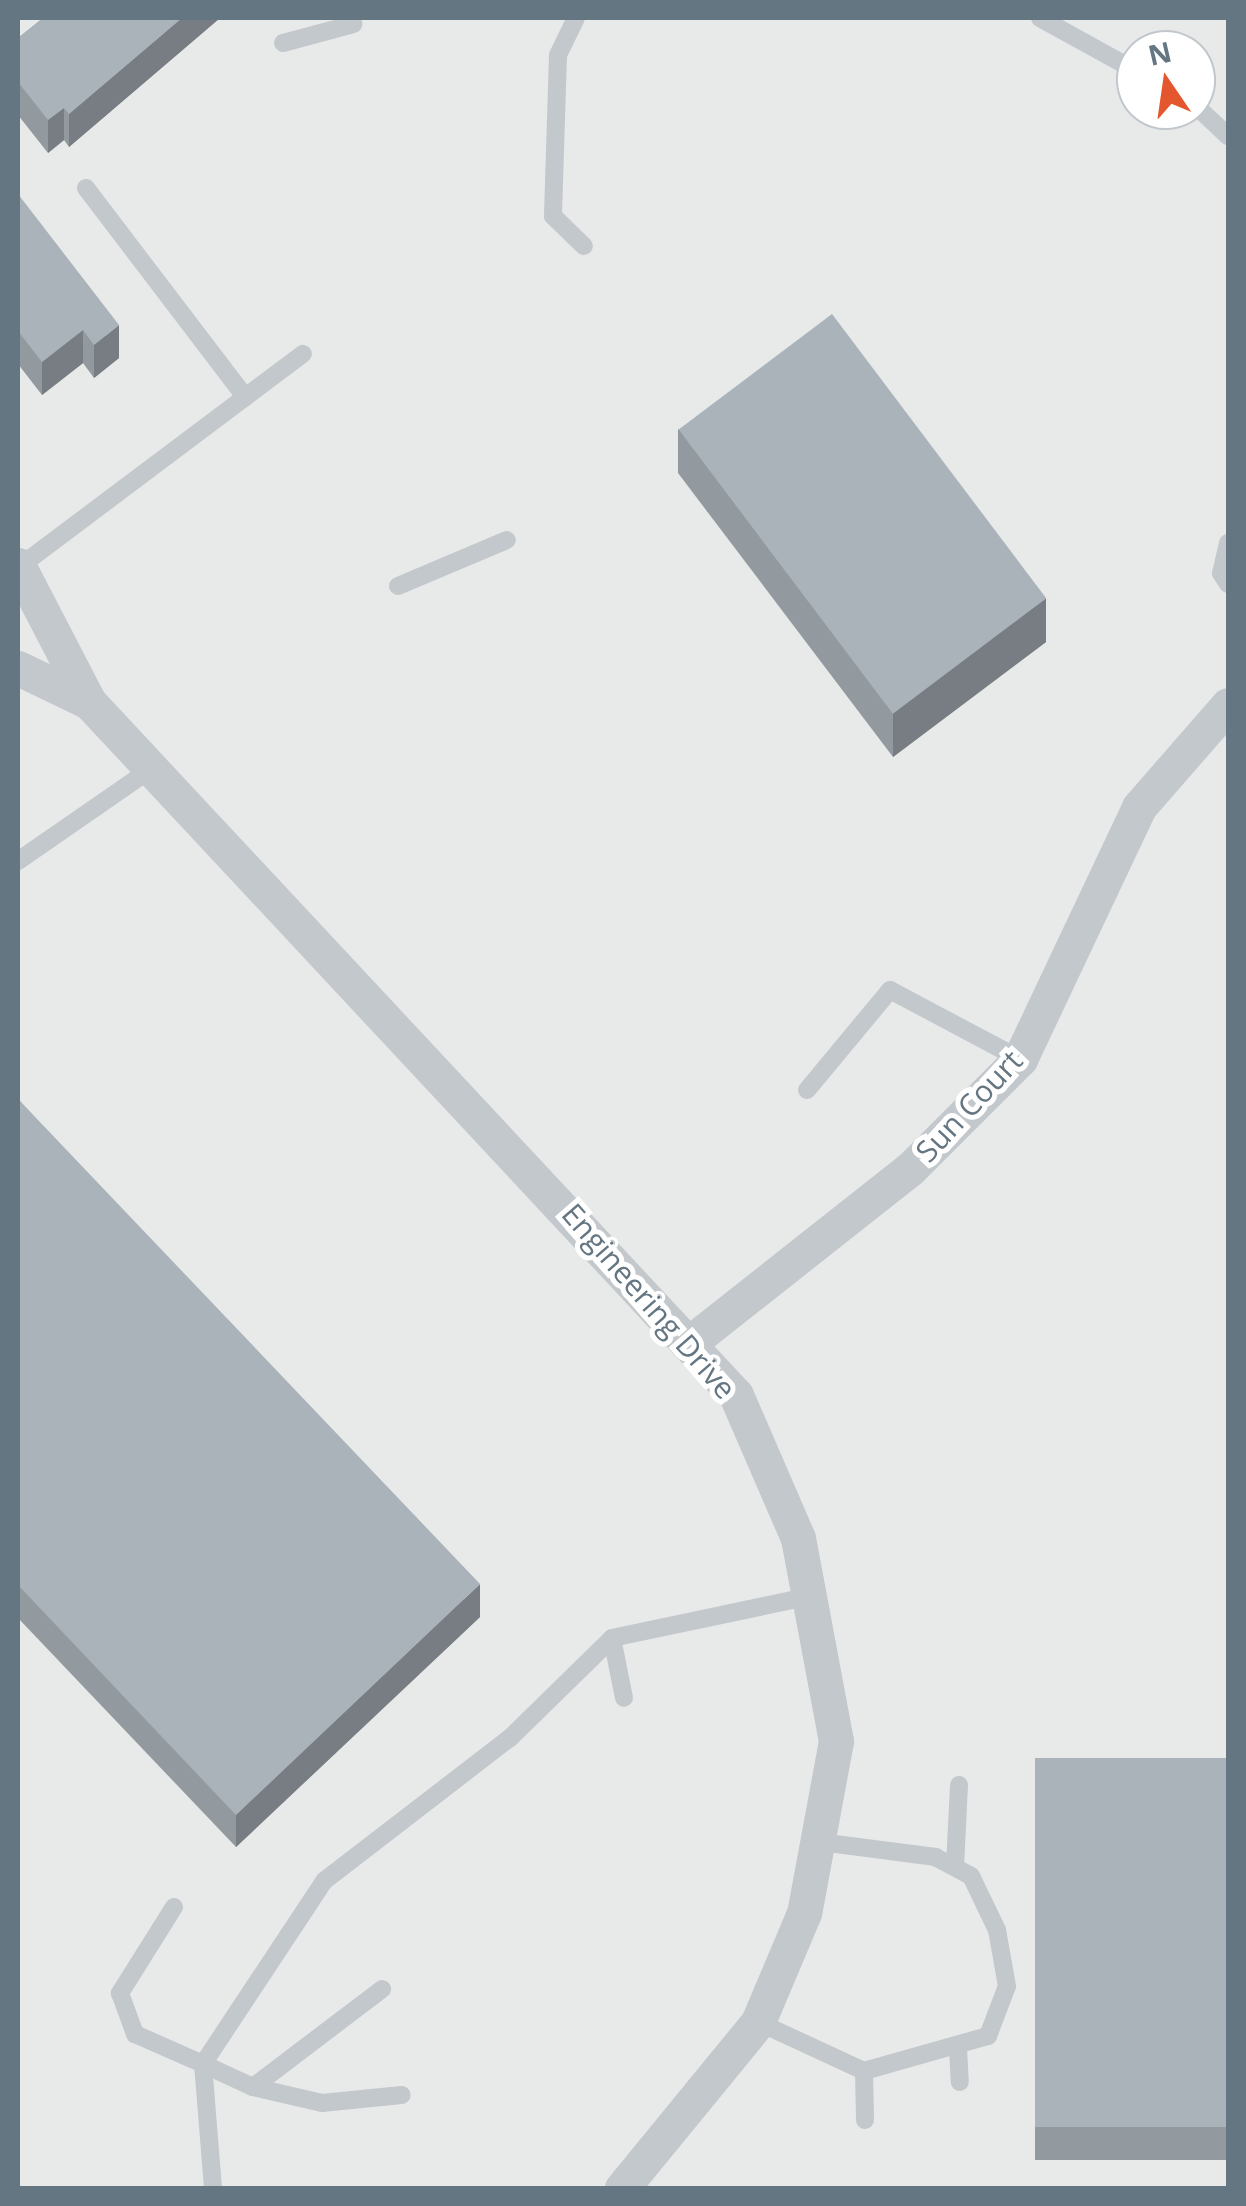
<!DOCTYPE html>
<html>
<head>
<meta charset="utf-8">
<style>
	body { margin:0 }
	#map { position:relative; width:1246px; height:2206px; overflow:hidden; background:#fafaf8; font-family:"Open Sans",sans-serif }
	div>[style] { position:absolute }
	.built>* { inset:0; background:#e8e9e9 }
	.lane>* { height:18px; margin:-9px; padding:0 9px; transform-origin:9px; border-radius:9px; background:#c3c8cc }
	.street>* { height:35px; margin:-17.5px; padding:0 17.5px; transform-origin:17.5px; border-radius:17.5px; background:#c3c8cc }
	.wall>* { inset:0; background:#929a9f; transform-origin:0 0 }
	.shaded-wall>* { inset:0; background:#777d82 }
	.building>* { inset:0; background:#aab3b9; transform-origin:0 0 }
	span { translate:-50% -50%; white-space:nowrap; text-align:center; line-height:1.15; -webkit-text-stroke:10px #fff; paint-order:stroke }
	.street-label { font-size:30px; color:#657683 }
	.frame { position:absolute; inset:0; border:20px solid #657683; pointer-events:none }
	.north { position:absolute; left:1116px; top:30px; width:100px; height:100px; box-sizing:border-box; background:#fff; border:2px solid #c1c8cd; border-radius:50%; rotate:347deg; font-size:28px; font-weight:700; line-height:40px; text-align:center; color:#657683 }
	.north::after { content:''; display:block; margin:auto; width:35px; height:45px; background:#e4572e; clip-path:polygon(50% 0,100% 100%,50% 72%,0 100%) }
</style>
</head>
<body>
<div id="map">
	<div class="built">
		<i style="clip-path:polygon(evenodd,18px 18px,1228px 18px,1228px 2188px,18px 2188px,18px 18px,1136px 50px,1196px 50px,1196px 110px,1136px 110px,1136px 50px)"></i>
	</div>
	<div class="lane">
		<i style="left:576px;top:18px;width:41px;rotate:115.9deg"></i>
		<i style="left:558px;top:55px;width:161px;rotate:91.8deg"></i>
		<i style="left:553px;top:216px;width:43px;rotate:44.1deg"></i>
		<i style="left:1040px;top:18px;width:110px;rotate:28.9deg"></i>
		<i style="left:283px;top:43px;width:73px;rotate:-15deg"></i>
		<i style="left:1196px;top:106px;width:44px;rotate:43.2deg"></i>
		<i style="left:86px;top:188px;width:263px;rotate:52.7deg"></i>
		<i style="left:1228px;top:543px;width:31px;rotate:103deg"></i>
		<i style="left:1221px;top:573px;width:13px;rotate:58deg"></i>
		<i style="left:19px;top:567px;width:355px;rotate:-36.9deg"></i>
		<i style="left:398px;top:586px;width:118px;rotate:-22.9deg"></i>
		<i style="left:18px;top:861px;width:162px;rotate:-34.7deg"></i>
		<i style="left:807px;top:1090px;width:130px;rotate:-50.3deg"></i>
		<i style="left:890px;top:990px;width:147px;rotate:28deg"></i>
		<i style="left:612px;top:1638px;width:61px;rotate:78.7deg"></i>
		<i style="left:955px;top:1867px;width:82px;rotate:-87.2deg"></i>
		<i style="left:174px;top:1907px;width:102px;rotate:122.1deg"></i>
		<i style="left:120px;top:1993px;width:44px;rotate:69.9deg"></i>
		<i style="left:135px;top:2034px;width:74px;rotate:23.8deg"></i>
		<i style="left:203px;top:2064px;width:219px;rotate:-56.5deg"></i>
		<i style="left:324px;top:1881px;width:235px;rotate:-37.6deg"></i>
		<i style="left:510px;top:1738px;width:143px;rotate:-44.4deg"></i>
		<i style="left:612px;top:1638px;width:203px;rotate:-11.9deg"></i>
		<i style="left:758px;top:2022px;width:117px;rotate:24.8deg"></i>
		<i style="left:864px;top:2071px;width:129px;rotate:-15.8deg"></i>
		<i style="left:988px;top:2036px;width:53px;rotate:-69.2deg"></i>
		<i style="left:1007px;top:1986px;width:57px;rotate:-100.1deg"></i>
		<i style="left:997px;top:1930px;width:60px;rotate:-115.7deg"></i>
		<i style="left:971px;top:1876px;width:40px;rotate:-152deg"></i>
		<i style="left:936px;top:1857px;width:116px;rotate:-172.6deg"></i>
		<i style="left:958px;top:2048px;width:34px;rotate:87deg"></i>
		<i style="left:864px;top:2071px;width:49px;rotate:88.8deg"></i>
		<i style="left:253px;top:2087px;width:71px;rotate:13.1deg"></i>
		<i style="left:322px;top:2103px;width:80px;rotate:-5.7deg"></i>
		<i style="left:213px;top:2188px;width:124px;rotate:-94.6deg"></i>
		<i style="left:203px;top:2064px;width:55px;rotate:24.7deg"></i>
		<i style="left:253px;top:2087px;width:162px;rotate:-37.2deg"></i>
	</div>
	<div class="street">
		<i style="left:18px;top:565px;width:154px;rotate:62.6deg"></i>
		<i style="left:89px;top:702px;width:948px;rotate:46.97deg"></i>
		<i style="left:736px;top:1395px;width:156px;rotate:66.6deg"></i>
		<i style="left:798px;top:1538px;width:207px;rotate:79.4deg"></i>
		<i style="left:836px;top:1741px;width:175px;rotate:100.5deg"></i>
		<i style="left:804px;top:1913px;width:118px;rotate:112.9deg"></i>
		<i style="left:758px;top:2022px;width:215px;rotate:129.3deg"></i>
		<i style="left:18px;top:668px;width:79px;rotate:25.6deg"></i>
		<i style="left:692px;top:1341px;width:278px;rotate:-38.3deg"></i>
		<i style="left:910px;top:1169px;width:156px;rotate:-45deg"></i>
		<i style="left:1020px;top:1059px;width:279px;rotate:-64.7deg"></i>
		<i style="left:1139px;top:807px;width:135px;rotate:-48.9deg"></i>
	</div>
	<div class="wall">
		<i style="clip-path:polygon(43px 18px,220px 18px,69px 147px,64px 140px,48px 153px,18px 115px,18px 38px)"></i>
		<i style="clip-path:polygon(18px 194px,119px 358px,94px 378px,83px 363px,42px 395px,18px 364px)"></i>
		<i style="clip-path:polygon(678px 429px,1046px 642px,893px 757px,678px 473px)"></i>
		<i style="clip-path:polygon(18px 1099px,480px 1617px,236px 1847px,18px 1618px)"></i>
		<i style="left:1035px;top:1758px;width:193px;height:402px"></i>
	</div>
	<div class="shaded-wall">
		<i style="clip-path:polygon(182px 18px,220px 18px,69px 147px,69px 114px)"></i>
		<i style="clip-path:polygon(64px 108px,64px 140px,48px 153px,48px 120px)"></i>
		<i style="clip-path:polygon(119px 325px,119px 358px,94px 378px,94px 345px)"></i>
		<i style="clip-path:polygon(83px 330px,83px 363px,42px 395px,42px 362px)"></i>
		<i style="clip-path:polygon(1046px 598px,1046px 642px,893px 757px,893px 713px)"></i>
		<i style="clip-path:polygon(480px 1584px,480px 1617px,236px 1847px,236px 1815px)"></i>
	</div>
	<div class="building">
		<i style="clip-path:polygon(43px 18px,182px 18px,69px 114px,64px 108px,48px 120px,18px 82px,18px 38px)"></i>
		<i style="clip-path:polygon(18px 194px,119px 325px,94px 345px,83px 330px,42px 362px,18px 331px)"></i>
		<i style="left:832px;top:314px;width:356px;height:192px;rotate:53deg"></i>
		<i style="clip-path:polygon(18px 1099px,480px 1584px,236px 1815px,18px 1585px)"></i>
		<i style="left:1035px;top:1758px;width:193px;height:369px"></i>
	</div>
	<div class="street-label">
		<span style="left:969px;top:1106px;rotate:-47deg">Sun Court</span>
		<span style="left:649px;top:1301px;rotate:49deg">Engineering Drive</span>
	</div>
	<div class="frame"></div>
	<div class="north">N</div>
</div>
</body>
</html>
